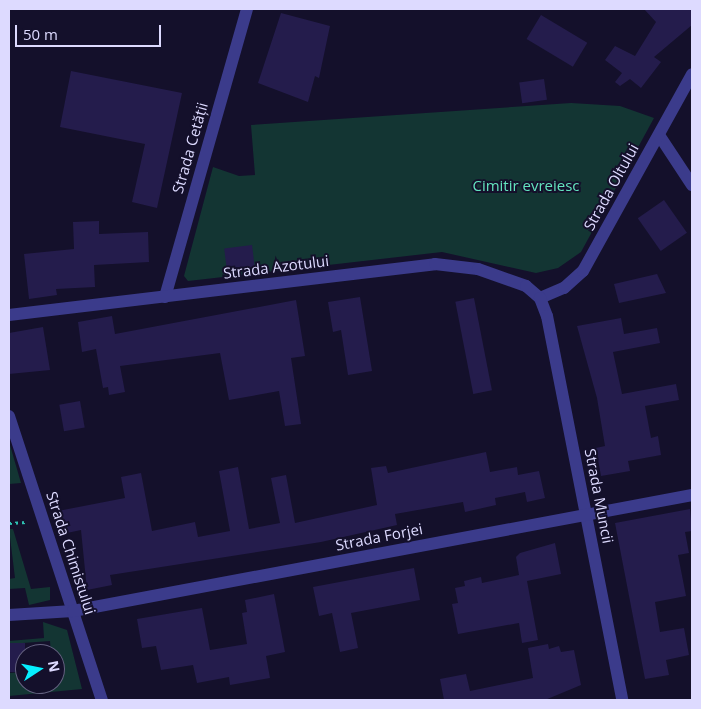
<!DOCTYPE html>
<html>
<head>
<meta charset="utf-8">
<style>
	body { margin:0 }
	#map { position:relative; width:701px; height:709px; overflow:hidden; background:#14102b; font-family:"Open Sans",sans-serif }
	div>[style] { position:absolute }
	.green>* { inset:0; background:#133533 }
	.building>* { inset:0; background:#241c4c; transform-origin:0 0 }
	.path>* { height:3px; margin-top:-1.5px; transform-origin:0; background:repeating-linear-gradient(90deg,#2ebfb1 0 2.5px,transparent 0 6.5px) }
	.minor>* { height:12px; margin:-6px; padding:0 6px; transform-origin:6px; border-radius:6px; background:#3b3b8b }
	span { translate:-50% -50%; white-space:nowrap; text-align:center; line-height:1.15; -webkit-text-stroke:4px #14102b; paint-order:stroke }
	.street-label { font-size:15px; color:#dddaff }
	.park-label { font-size:15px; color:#63e3be }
	.frame { position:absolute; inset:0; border:10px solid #dddaff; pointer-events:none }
	.north { position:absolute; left:15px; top:644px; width:50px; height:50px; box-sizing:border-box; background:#14102b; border:1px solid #646180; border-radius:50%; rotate:79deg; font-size:14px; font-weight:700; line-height:20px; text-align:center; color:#dddaff }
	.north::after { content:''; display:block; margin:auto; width:18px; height:22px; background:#06efff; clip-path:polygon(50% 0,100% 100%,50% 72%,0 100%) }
	.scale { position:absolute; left:15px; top:25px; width:146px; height:22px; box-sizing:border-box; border:2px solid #dddaff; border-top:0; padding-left:6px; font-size:15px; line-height:18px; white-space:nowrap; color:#dddaff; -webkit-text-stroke:4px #14102b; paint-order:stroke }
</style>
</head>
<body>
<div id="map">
	<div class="green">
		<i style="clip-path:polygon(571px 103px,620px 106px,654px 118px,581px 252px,558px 268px,536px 273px,442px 252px,188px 281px,184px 276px,213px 167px,239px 176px,255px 175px,251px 125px)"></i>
		<i style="clip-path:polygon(9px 441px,10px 445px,21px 483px,9px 484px)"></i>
		<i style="clip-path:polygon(9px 529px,13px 529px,31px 589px,50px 587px,50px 600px,29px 605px,25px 588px,9px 589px,9px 579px,15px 578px)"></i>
		<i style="clip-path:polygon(43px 622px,67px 630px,82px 689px,9px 696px,9px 673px,25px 672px,25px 684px,55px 684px,55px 654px,51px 654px,50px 641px,9px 644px,9px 641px,44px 638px)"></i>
	</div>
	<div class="building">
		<i style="clip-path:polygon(644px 9px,692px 9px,692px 25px,654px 57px,661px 62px,641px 88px,630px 79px,620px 86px,615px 82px,622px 73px,605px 60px,615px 46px,635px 56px,656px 22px)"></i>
		<i style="clip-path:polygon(281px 13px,330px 26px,319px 78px,315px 76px,308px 102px,258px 83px)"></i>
		<i style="left:541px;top:15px;width:54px;height:28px;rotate:31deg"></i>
		<i style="clip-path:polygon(71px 71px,182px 93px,157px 208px,132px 202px,145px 144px,60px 127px)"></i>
		<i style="left:544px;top:79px;width:21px;height:25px;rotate:82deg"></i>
		<i style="left:664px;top:200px;width:40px;height:32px;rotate:55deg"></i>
		<i style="clip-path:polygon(99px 221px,99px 234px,148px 232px,149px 262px,94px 265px,95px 287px,56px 289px,57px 295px,29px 299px,24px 254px,74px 249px,73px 222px)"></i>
		<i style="left:252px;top:245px;width:24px;height:28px;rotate:83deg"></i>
		<i style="clip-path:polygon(657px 274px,666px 293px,619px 303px,614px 284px)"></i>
		<i style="clip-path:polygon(360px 297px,372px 371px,348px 375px,341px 330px,333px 332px,328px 302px)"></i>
		<i style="left:474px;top:298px;width:94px;height:19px;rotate:79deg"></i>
		<i style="clip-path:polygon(296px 300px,305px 356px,291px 358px,301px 424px,285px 426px,279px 391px,229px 400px,220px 353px,120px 366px,125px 392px,109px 395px,108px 387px,103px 388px,96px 349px,82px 352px,78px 322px,112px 316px,115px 334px)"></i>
		<i style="clip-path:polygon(621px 318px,624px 334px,657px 328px,660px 343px,613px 352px,622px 394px,676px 384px,679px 400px,645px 406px,651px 438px,658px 436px,661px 455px,628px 461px,630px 471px,601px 476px,596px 448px,605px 446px,597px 398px,577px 326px)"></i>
		<i style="clip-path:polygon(43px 327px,50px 370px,9px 374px,9px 333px)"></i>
		<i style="left:80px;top:401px;width:27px;height:21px;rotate:80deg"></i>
		<i style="clip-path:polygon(486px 452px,490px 472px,517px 467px,518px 475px,539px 471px,545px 498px,527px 502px,525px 492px,495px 498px,496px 505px,465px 512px,463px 502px,395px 514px,397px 525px,321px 542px,110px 575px,112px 585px,87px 590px,81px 530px,62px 534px,58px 511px,125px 498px,121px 477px,141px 473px,152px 531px,195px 522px,198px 537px,230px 531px,219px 471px,238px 467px,249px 529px,280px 523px,271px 478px,286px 475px,295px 523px,377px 505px,371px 468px,386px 466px,388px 473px)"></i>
		<i style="clip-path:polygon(690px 509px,692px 531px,685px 532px,689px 553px,678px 555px,686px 596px,655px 602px,660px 632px,684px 628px,689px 655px,666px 660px,669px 675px,645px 679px,615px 523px)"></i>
		<i style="clip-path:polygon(555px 543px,561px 574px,527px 581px,538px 640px,522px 643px,519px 623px,458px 634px,452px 604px,458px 603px,455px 588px,465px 586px,464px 581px,481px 577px,482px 583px,519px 575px,516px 557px,520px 553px)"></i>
		<i style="clip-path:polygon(414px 568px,420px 600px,351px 613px,358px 648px,340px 652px,332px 613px,319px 616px,313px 587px)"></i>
		<i style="clip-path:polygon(274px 594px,285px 652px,266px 656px,270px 678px,230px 685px,229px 677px,197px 683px,193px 665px,161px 670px,156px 646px,142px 648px,137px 619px,202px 608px,210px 650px,247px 644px,242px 613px,247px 612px,245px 600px)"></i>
		<i style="left:25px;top:643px;width:29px;height:16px;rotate:90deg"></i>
		<i style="clip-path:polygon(548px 644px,549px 649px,559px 646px,561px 652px,574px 650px,581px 685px,545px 700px,444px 700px,440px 679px,466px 674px,470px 691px,533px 678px,528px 648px)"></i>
	</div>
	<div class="path">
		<i style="left:9px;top:523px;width:18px;rotate:-3deg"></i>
	</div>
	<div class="minor">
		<i style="left:659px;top:135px;width:60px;rotate:56.6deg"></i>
		<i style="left:165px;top:297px;width:299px;rotate:-74.1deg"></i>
		<i style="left:540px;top:298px;width:26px;rotate:-23deg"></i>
		<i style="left:564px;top:288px;width:25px;rotate:-42deg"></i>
		<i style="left:583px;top:271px;width:225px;rotate:-61deg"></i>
		<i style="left:9px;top:315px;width:429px;rotate:-6.8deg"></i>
		<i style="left:435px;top:264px;width:43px;rotate:6.6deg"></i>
		<i style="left:478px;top:269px;width:51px;rotate:19.5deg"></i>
		<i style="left:526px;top:286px;width:18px;rotate:41deg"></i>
		<i style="left:540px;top:298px;width:19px;rotate:69deg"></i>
		<i style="left:547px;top:316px;width:391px;rotate:78.9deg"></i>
		<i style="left:9px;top:416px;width:299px;rotate:71.9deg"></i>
		<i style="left:9px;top:615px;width:64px;rotate:-3.6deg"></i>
		<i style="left:73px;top:611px;width:630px;rotate:-10.61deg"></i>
	</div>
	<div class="street-label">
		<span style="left:190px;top:148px;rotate:-74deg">Strada Cetății</span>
		<span style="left:611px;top:187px;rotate:-61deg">Strada Oltului</span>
		<span style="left:276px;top:267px;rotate:-7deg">Strada Azotului</span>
		<span style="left:599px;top:496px;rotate:79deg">Strada Muncii</span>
		<span style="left:379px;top:537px;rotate:-11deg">Strada Forjei</span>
		<span style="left:71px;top:553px;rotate:72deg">Strada Chimistului</span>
	</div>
	<div class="park-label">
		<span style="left:526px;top:186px">Cimitir evreiesc</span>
	</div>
	<div class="frame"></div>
	<div class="north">N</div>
	<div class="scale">50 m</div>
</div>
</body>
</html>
